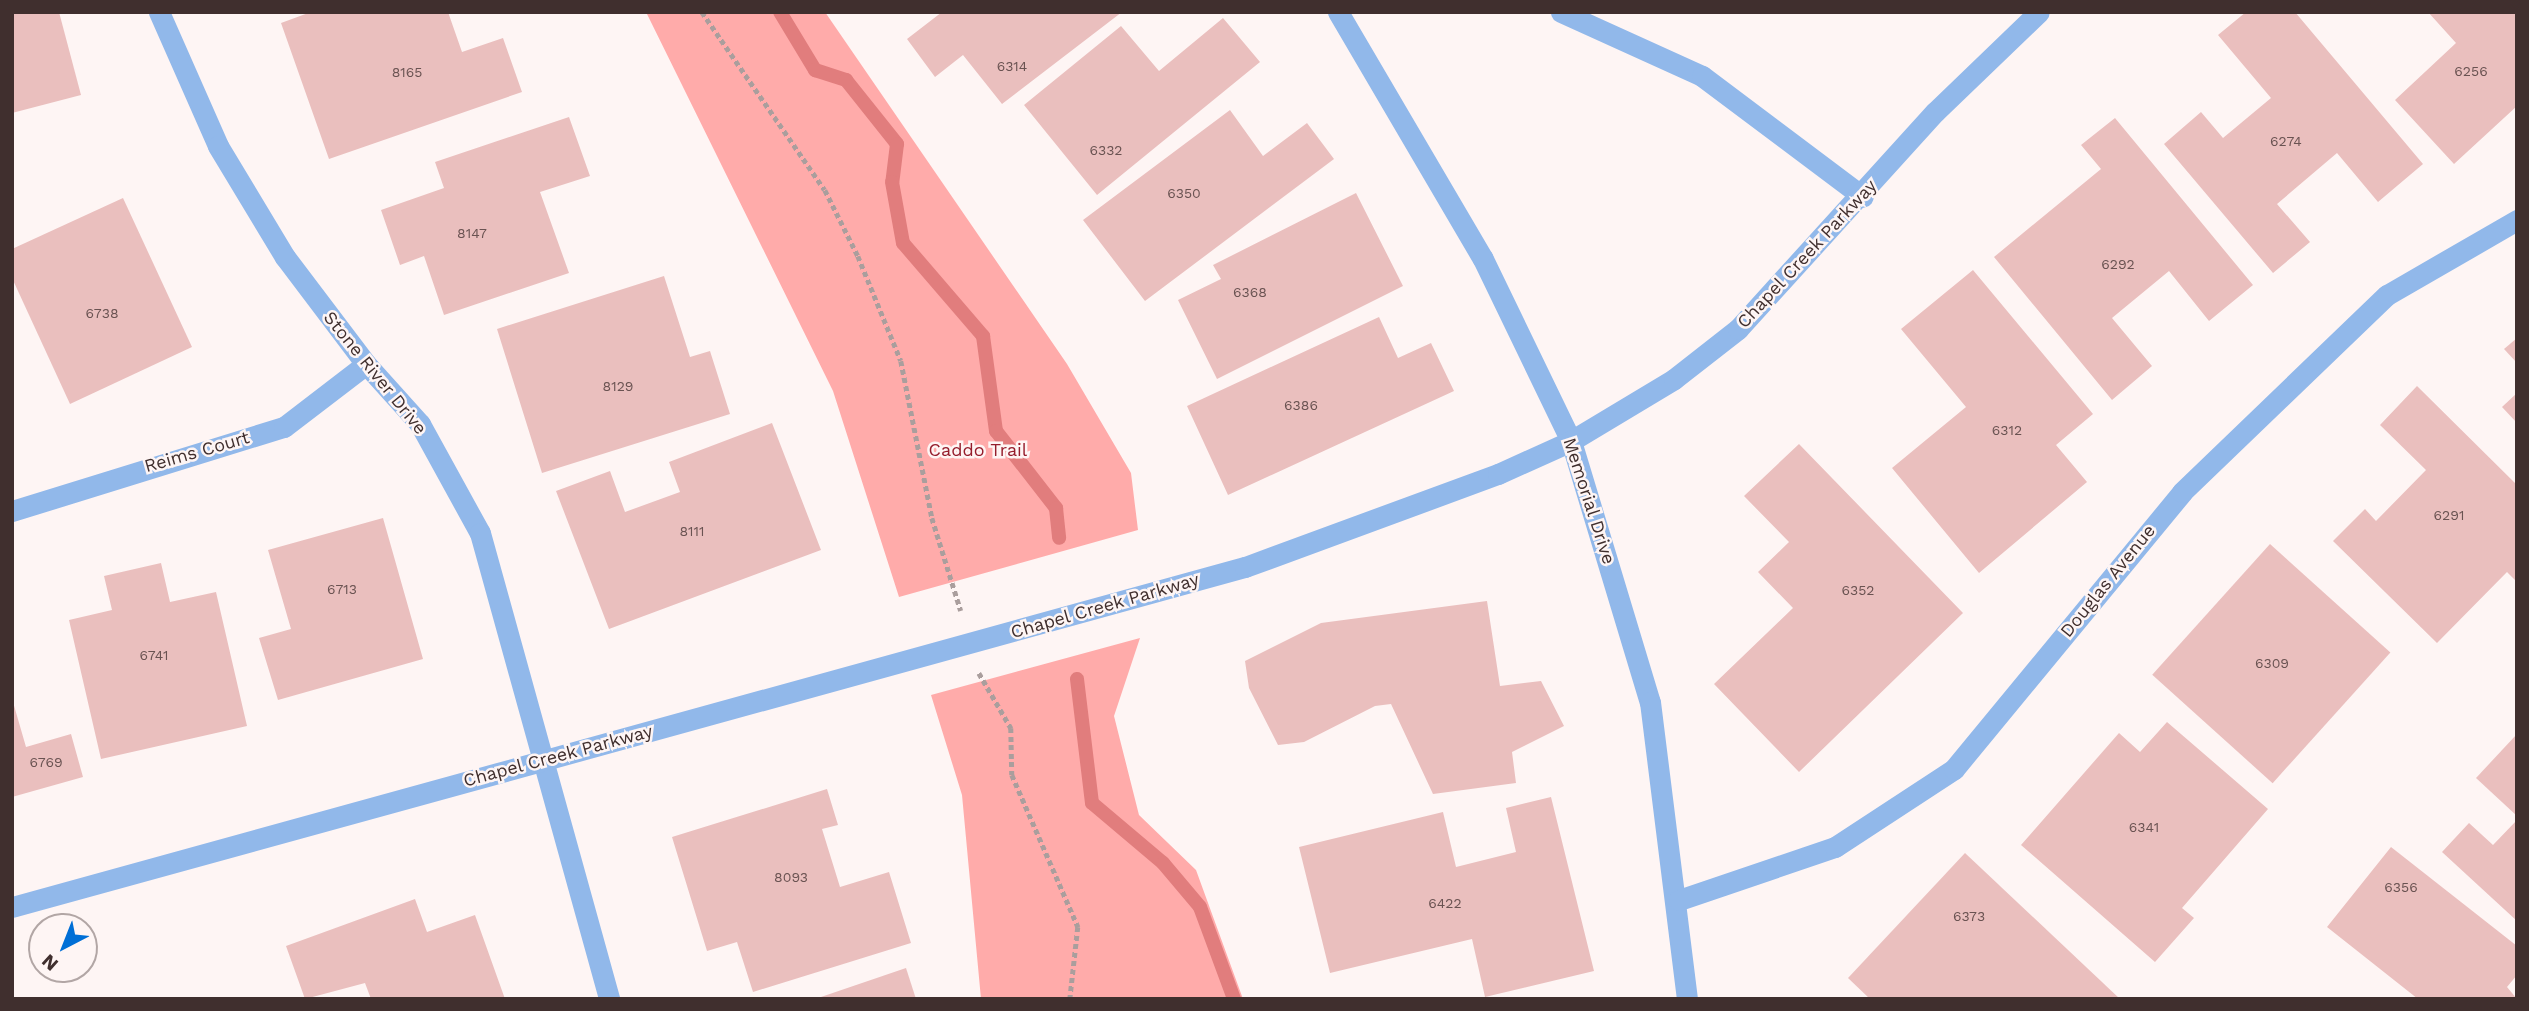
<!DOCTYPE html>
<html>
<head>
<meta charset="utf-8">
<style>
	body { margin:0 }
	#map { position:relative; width:2529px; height:1011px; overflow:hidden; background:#fef5f4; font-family:"Work Sans",sans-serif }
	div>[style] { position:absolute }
	.forest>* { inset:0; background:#ffabaa }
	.stream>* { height:14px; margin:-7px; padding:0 7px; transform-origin:7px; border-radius:7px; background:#e17d7d }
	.building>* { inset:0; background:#eabfbe; transform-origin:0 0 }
	.path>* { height:4.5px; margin-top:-2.25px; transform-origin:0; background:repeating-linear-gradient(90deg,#aa9e9d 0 5px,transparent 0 8.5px) }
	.minor>* { height:21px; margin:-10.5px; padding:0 10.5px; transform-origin:10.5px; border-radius:10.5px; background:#91b8ea }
	.tertiary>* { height:21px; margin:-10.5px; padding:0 10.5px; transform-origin:10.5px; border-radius:10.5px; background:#91b8ea }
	span { translate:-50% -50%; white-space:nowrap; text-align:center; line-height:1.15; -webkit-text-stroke:5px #fef5f4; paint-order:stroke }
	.number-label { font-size:14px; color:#6a5352 }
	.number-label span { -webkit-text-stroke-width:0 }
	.street-label { font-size:18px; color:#402f2e }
	.park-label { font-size:18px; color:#951d2c }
	.frame { position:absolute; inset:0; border:14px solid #402f2e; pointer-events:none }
	.north { position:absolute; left:28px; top:913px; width:70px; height:70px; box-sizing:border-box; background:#fef5f4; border:2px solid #b2a6a5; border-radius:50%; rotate:222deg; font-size:19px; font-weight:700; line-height:28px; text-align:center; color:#402f2e }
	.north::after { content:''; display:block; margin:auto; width:24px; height:32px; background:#006fd6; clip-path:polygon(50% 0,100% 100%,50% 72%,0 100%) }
</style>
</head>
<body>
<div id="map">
	<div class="forest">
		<i style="clip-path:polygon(646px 12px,825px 12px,1067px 364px,1131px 473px,1138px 530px,899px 597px,833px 391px)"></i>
		<i style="clip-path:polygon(1140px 638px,1114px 716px,1139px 815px,1196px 870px,1243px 999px,981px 999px,962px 795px,931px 695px)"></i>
	</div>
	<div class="stream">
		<i style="left:780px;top:12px;width:68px;rotate:58.9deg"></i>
		<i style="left:815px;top:70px;width:33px;rotate:18deg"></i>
		<i style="left:846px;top:80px;width:82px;rotate:51.4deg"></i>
		<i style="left:897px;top:144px;width:38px;rotate:97deg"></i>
		<i style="left:892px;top:182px;width:62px;rotate:79.8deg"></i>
		<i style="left:903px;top:243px;width:123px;rotate:49.3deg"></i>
		<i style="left:983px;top:336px;width:96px;rotate:82.2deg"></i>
		<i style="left:996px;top:431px;width:98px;rotate:52.1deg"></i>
		<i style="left:1056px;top:508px;width:30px;rotate:84deg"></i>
		<i style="left:1077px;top:679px;width:125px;rotate:83.1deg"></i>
		<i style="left:1092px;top:803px;width:93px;rotate:40.2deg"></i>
		<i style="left:1163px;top:863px;width:57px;rotate:49.9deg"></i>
		<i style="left:1200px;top:907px;width:98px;rotate:69.7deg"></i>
	</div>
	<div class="building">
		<i style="clip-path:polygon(12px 12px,59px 12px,81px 95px,12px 113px)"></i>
		<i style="clip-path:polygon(311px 12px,448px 12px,462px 52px,503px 38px,522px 92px,329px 159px,281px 23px)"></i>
		<i style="clip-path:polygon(942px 12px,1122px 12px,1002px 104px,963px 55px,935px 77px,907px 39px)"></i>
		<i style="clip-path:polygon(2246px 12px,2295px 12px,2423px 164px,2378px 202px,2337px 153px,2277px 204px,2310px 242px,2273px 273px,2164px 144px,2201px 112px,2223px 138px,2271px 98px,2218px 35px)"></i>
		<i style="clip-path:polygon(2428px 12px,2517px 12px,2517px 106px,2454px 164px,2395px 100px,2456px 43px)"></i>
		<i style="clip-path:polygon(1223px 18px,1260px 62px,1097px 195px,1024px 105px,1121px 26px,1159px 71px)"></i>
		<i style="clip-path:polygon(1230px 110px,1263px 156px,1307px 123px,1334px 159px,1145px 301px,1083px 220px)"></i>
		<i style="clip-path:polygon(569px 117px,590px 176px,540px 192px,569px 273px,444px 315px,424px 256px,400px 265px,381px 210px,444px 188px,435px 162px)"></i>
		<i style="clip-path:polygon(2115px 118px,2253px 285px,2209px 321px,2169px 271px,2112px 318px,2152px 366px,2112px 400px,1994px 257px,2101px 169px,2081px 145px)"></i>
		<i style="clip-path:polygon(1356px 193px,1403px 286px,1217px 379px,1178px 300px,1221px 279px,1213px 265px)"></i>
		<i style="clip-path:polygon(123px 198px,192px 347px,70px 404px,12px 278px,12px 249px)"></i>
		<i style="clip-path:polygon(1973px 270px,2093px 414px,2056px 445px,2087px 482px,1979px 573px,1892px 468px,1966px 407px,1901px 329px)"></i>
		<i style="clip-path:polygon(664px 276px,690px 357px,710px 351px,730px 414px,542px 473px,497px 329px)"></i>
		<i style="clip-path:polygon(1379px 317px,1398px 358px,1431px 343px,1454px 391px,1228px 495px,1187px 406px)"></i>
		<i style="clip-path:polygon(2517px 338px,2517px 363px,2504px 349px)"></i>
		<i style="clip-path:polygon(2417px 386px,2517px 485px,2517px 582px,2507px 572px,2437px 643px,2333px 541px,2365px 509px,2376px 521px,2426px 470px,2380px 425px)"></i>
		<i style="clip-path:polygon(2517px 393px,2517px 423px,2502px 407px)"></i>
		<i style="clip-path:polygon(772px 423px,821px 550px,609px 629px,556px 491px,610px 471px,625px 512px,680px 492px,669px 462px)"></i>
		<i style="clip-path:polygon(1799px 444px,1963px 613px,1799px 772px,1714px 684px,1793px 608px,1758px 572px,1789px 542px,1744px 496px)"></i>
		<i style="clip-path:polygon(383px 518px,423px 659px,278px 700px,259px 638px,291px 629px,268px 550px)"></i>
		<i style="left:2270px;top:544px;width:162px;height:176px;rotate:42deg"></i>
		<i style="clip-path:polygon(161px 563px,170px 602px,216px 592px,247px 726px,101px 759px,69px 620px,112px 610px,104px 576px)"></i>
		<i style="clip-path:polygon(1487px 601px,1500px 686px,1541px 681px,1564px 726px,1512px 752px,1516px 783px,1433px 794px,1391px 704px,1375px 706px,1304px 742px,1278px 745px,1249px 688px,1245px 661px,1321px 623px)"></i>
		<i style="clip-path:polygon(13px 702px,26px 747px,71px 734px,83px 777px,12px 797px)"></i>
		<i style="clip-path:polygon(2167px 722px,2268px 809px,2182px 908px,2194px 918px,2155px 962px,2021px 845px,2119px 733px,2140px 752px)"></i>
		<i style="clip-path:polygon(2517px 734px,2517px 816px,2476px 778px)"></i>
		<i style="clip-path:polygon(827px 789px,838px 825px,822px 829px,840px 887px,889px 872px,911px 943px,753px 992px,737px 942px,707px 951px,672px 837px)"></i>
		<i style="clip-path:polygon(1551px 797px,1594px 971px,1485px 997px,1472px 939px,1330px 973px,1299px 847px,1443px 812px,1456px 867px,1516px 852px,1506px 808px)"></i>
		<i style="clip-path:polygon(2517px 820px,2517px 921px,2442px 852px,2469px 823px,2493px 845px)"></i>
		<i style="clip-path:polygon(2391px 847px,2517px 946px,2517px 975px,2507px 987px,2517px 999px,2418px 999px,2327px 927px)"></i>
		<i style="clip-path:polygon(1965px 853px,2120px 999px,1870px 999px,1848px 978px)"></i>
		<i style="clip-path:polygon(415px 899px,427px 932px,475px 915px,505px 999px,371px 999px,365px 983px,305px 999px,286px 946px)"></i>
		<i style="clip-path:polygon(906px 968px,916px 999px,818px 999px,818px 998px)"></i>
	</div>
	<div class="path">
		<i style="left:702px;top:12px;width:216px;rotate:55.4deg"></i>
		<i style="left:825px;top:190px;width:74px;rotate:63.4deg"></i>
		<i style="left:858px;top:256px;width:113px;rotate:67.7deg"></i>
		<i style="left:901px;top:361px;width:160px;rotate:78.8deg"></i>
		<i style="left:932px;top:518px;width:97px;rotate:72.7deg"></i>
		<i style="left:979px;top:673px;width:64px;rotate:59.8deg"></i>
		<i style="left:1011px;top:728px;width:47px;rotate:88.8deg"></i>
		<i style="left:1012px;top:775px;width:166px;rotate:66.5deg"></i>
		<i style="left:1078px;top:927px;width:72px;rotate:96.3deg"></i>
	</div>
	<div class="minor">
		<i style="left:159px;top:12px;width:146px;rotate:66.2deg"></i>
		<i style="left:218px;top:146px;width:130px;rotate:58.9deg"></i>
		<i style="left:285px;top:257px;width:134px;rotate:52.9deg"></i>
		<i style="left:366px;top:364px;width:81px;rotate:48deg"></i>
		<i style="left:420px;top:424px;width:124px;rotate:61.2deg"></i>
		<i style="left:480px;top:533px;width:484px;rotate:74.5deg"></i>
		<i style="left:1338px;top:12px;width:286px;rotate:59.6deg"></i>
		<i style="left:1483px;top:259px;width:202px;rotate:64.2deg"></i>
		<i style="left:1571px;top:441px;width:273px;rotate:73.2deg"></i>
		<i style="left:1650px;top:702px;width:299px;rotate:82.9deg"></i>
		<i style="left:1561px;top:12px;width:155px;rotate:24.4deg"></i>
		<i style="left:1702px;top:76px;width:201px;rotate:36.9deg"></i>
		<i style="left:12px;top:511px;width:285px;rotate:-17.2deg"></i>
		<i style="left:284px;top:427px;width:103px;rotate:-37.5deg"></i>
		<i style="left:1679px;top:900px;width:165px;rotate:-18.8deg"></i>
		<i style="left:1835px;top:847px;width:142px;rotate:-33.2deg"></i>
		<i style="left:1954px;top:769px;width:359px;rotate:-50.5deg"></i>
		<i style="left:2182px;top:492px;width:284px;rotate:-43.9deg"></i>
		<i style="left:2387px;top:295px;width:150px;rotate:-30deg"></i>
	</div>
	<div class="tertiary">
		<i style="left:12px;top:907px;width:1279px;rotate:-15.42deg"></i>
		<i style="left:1245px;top:567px;width:270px;rotate:-20.2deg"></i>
		<i style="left:1498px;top:474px;width:80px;rotate:-24.3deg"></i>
		<i style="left:1571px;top:441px;width:120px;rotate:-31deg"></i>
		<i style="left:1674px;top:379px;width:81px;rotate:-38deg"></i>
		<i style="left:1738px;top:329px;width:293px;rotate:-47.8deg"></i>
		<i style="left:1935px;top:112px;width:144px;rotate:-43.9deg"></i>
	</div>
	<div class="number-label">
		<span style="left:1012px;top:66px">6314</span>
		<span style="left:2471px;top:71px">6256</span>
		<span style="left:407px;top:72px">8165</span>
		<span style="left:2286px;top:141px">6274</span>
		<span style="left:1106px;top:150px">6332</span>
		<span style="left:1184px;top:193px">6350</span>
		<span style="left:472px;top:233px">8147</span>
		<span style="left:2118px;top:264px">6292</span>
		<span style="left:1250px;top:292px">6368</span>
		<span style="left:102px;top:313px">6738</span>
		<span style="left:618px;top:386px">8129</span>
		<span style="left:1301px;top:405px">6386</span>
		<span style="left:2007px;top:430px">6312</span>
		<span style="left:2449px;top:515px">6291</span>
		<span style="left:692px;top:531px">8111</span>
		<span style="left:342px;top:589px">6713</span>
		<span style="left:1858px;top:590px">6352</span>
		<span style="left:154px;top:655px">6741</span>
		<span style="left:2272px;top:663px">6309</span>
		<span style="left:46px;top:762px">6769</span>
		<span style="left:2144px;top:827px">6341</span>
		<span style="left:791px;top:877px">8093</span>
		<span style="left:2401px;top:887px">6356</span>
		<span style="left:1445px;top:903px">6422</span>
		<span style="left:1969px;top:916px">6373</span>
	</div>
	<div class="street-label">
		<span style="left:1807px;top:254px;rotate:-47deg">Chapel Creek Parkway</span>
		<span style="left:375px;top:373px;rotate:51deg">Stone River Drive</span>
		<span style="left:197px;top:452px;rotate:-16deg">Reims Court</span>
		<span style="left:1589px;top:501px;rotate:72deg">Memorial Drive</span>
		<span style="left:2108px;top:581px;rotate:-51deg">Douglas Avenue</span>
		<span style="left:1105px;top:606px;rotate:-16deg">Chapel Creek Parkway</span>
		<span style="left:558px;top:756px;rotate:-15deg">Chapel Creek Parkway</span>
	</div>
	<div class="park-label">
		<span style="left:978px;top:450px">Caddo Trail</span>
	</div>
	<div class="frame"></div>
	<div class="north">N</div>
</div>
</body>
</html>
